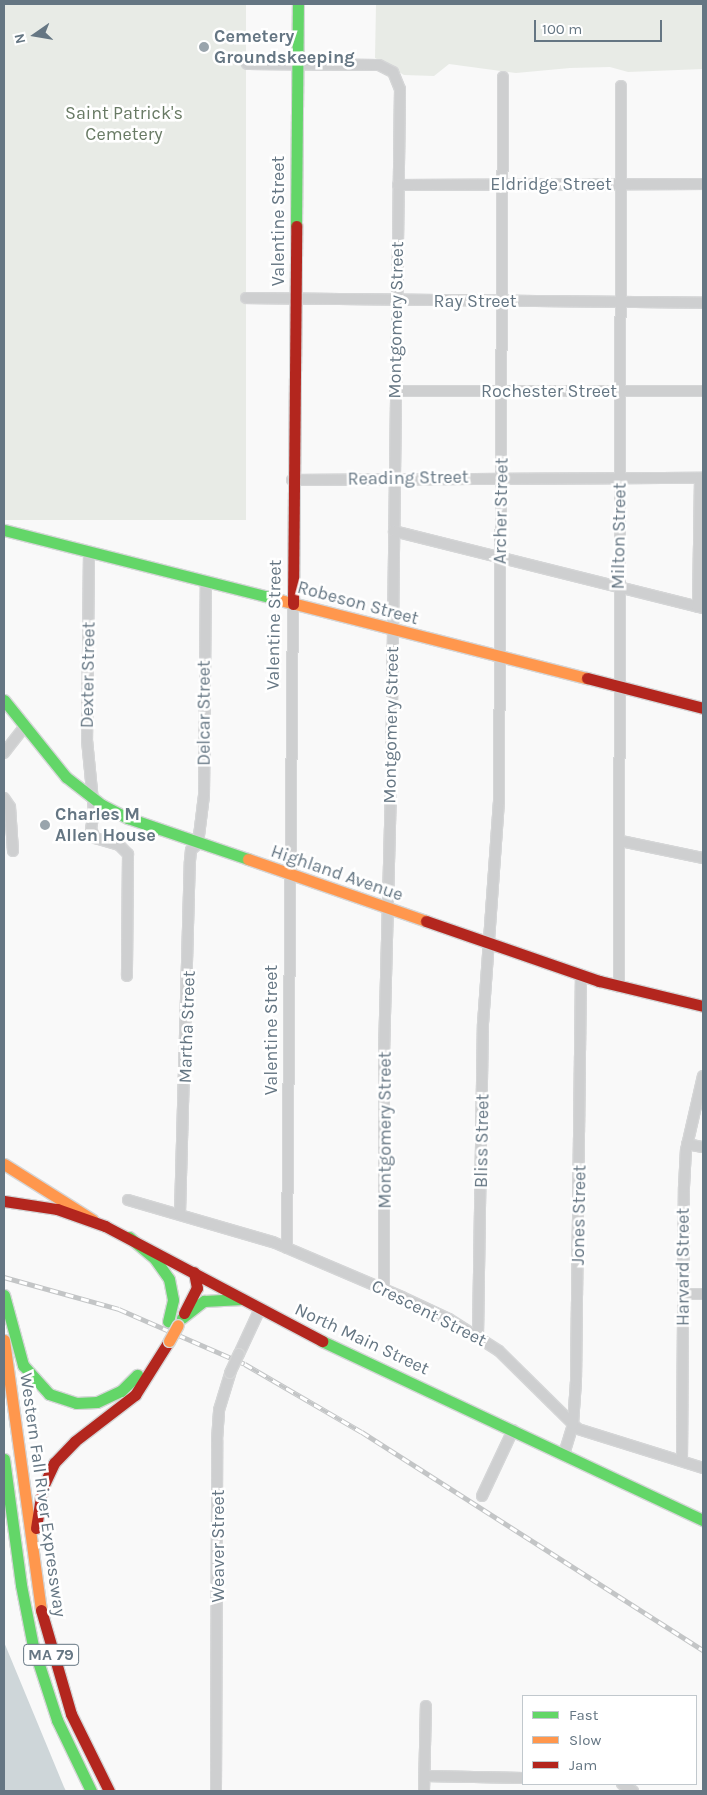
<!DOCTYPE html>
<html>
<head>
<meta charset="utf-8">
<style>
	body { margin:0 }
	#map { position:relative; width:707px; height:1795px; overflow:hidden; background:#f9f9f9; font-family:Karla,sans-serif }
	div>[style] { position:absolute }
	.green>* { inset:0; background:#e8ebe6; transform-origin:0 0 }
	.water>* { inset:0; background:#ced6d9 }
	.roads { filter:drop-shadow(1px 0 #d5d6d7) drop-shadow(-1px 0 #d5d6d7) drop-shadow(0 1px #d5d6d7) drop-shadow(0 -1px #d5d6d7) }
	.street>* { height:10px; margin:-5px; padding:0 5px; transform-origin:5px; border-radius:5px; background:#cecfd0 }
	.fast>* { height:11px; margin:-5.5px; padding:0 5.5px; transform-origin:5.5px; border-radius:5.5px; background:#63d668 }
	.slow>* { height:11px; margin:-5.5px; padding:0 5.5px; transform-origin:5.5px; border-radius:5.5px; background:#ff974d }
	.jam>* { height:11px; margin:-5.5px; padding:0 5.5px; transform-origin:5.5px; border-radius:5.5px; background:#b3261e }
	.rail>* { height:4.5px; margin-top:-2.25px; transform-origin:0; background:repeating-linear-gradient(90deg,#fff 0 8px,#c3c5c6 0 16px); box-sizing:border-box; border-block:1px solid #c3c5c6 }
	.bridges { filter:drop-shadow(1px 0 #d5d6d6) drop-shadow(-1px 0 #d5d6d6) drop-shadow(0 1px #d5d6d6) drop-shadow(0 -1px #d5d6d6) }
	.street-bridge>* { height:10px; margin:-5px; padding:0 5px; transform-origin:5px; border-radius:5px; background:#cecfd0 }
	.slow-bridge>* { height:11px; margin:-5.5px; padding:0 5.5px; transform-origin:5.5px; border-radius:5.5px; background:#ff974d }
	.dots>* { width:14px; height:14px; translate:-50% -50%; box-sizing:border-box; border:2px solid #fff; border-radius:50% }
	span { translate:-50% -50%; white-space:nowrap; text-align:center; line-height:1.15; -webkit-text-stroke:5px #fff; paint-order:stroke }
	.shield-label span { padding:1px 4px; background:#fff; border:1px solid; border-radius:4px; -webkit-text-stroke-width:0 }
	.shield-label { font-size:16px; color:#657683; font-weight:700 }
	.poi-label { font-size:18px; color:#657683; font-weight:700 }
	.left { translate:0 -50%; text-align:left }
	.park-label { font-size:18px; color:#687a64 }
	.street-label { font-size:18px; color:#657683 }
	.frame { position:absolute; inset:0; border:5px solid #657683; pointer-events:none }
	.legend { position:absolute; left:522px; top:1695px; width:175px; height:90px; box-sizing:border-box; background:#fff; border:1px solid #c1c8cd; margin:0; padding:6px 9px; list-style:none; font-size:15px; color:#657683 }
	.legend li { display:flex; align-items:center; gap:10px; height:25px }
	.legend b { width:25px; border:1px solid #c1c8cd }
	.north { position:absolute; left:10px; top:10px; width:50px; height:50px; -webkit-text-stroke:4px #fff; paint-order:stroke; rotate:257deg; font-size:14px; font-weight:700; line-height:20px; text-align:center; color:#657683 }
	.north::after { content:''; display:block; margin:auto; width:18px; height:22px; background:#657683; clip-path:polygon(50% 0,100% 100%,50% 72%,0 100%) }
	.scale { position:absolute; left:534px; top:20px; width:128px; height:22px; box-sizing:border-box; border:2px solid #657683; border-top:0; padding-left:6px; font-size:15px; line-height:18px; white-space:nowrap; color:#657683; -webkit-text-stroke:4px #fff; paint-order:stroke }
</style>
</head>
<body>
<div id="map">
	<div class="green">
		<i style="left:4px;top:4px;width:242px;height:516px"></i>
		<i style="clip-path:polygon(376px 4px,703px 4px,703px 69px,628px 72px,610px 67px,570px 68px,516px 73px,449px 64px,434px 76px,404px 75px,375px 58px)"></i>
	</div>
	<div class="water">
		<i style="clip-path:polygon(4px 1642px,64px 1787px,66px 1791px,4px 1791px)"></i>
	</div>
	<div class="roads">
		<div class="street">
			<i style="left:247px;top:64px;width:132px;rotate:0.4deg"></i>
			<i style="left:379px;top:65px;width:16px;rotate:27deg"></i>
			<i style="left:393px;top:72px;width:18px;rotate:68deg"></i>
			<i style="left:400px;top:89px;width:698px;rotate:90.74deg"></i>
			<i style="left:391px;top:787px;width:270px;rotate:91.5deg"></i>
			<i style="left:384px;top:1057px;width:232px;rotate:90deg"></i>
			<i style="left:398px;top:185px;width:305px;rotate:-0.2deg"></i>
			<i style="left:246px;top:298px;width:457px;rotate:0.6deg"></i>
			<i style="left:395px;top:391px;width:308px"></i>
			<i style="left:292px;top:480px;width:411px;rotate:-0.3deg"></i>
			<i style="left:394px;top:531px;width:318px;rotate:14deg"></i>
			<i style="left:89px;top:552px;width:188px;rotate:90.6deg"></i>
			<i style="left:87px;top:740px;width:72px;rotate:84.4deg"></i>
			<i style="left:94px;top:812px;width:17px;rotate:100deg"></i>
			<i style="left:91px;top:829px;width:10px;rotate:66deg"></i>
			<i style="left:95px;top:838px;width:25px;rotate:16deg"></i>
			<i style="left:119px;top:845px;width:13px;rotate:45deg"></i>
			<i style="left:128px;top:854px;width:122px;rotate:90.5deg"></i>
			<i style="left:698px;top:607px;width:129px;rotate:-89.1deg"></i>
			<i style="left:4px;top:753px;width:33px;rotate:-52deg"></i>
			<i style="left:4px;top:798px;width:11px;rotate:56deg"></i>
			<i style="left:10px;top:807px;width:44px;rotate:86.1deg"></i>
			<i style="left:621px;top:841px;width:84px;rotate:11.7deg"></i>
			<i style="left:619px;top:987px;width:901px;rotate:-89.87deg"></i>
			<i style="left:687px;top:1144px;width:16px;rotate:11deg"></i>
			<i style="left:128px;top:1200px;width:151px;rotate:16.2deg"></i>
			<i style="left:273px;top:1242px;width:140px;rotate:23.1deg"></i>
			<i style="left:402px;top:1297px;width:52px;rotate:25.1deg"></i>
			<i style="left:449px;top:1319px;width:59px;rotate:32.6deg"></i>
			<i style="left:499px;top:1351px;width:111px;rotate:44.6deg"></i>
			<i style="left:578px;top:1429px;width:131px;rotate:17.3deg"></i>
			<i style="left:180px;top:1213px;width:352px;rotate:-88.4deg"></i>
			<i style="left:190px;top:861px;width:11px;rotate:-85deg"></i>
			<i style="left:191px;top:850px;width:9px;rotate:-41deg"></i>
			<i style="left:198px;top:844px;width:49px;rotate:-83deg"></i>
			<i style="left:204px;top:795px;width:213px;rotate:-89.5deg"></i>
			<i style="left:287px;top:1248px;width:644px;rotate:-89.47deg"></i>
			<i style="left:684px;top:1294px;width:19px"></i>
			<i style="left:478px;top:1336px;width:312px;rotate:-89.1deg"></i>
			<i style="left:483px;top:1024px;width:223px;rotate:-85.9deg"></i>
			<i style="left:499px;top:802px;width:725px;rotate:-89.68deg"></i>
			<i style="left:239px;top:1354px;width:50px;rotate:-65deg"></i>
			<i style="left:564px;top:1454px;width:31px;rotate:-73deg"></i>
			<i style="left:573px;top:1424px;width:43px;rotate:-86deg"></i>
			<i style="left:576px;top:1381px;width:406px;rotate:-89.3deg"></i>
			<i style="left:682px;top:1461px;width:274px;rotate:-89.6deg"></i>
			<i style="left:684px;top:1187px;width:37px;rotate:-87deg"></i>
			<i style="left:686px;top:1150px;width:76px;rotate:-77.1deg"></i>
			<i style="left:482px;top:1496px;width:73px;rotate:-64.8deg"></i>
			<i style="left:425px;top:1776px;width:98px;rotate:1.2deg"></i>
			<i style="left:622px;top:1784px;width:13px;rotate:32deg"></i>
			<i style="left:216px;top:1791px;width:351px;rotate:-89.8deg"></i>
			<i style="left:217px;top:1440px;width:30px;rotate:-86deg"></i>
			<i style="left:219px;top:1410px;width:39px;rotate:-73deg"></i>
			<i style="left:424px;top:1791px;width:85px;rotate:-88.7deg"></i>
		</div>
		<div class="fast">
			<i style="left:296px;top:226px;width:222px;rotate:-89.5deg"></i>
			<i style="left:4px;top:530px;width:281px;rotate:14.2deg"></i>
			<i style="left:4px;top:700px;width:99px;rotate:51.2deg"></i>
			<i style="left:66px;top:777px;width:46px;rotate:37.9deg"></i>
			<i style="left:102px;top:805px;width:29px;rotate:27deg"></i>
			<i style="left:128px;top:818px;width:127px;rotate:18.9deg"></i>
			<i style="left:129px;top:1237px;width:34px;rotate:40deg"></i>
			<i style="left:155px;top:1259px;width:24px;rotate:55deg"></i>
			<i style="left:169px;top:1279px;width:21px;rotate:79deg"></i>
			<i style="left:173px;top:1300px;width:22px;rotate:103deg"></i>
			<i style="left:4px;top:1295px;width:73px;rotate:74.8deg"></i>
			<i style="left:23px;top:1365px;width:39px;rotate:48deg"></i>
			<i style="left:49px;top:1394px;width:28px;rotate:18deg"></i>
			<i style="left:76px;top:1403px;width:21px;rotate:-3deg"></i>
			<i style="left:97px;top:1402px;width:26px;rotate:-25deg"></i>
			<i style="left:121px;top:1391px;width:23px;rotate:-45deg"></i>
			<i style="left:182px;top:1318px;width:28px;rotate:-38deg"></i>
			<i style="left:204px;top:1301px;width:38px;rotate:-3deg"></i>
			<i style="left:322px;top:1341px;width:421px;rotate:25.2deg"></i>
			<i style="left:4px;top:1459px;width:127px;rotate:82.3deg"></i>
			<i style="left:21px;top:1585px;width:62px;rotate:78.9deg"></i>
			<i style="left:33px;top:1646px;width:78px;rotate:72deg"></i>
			<i style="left:57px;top:1720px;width:79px;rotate:64.4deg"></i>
		</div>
		<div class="slow">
			<i style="left:276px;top:599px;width:321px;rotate:14.3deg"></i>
			<i style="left:248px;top:859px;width:188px;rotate:19.2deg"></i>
			<i style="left:4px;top:1164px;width:105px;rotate:32.2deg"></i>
			<i style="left:4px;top:1340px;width:273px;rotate:82.2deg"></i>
		</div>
		<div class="jam">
			<i style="left:293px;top:604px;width:378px;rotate:-89.5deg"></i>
			<i style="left:587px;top:678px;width:120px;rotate:14.5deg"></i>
			<i style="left:426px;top:921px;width:183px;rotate:19.1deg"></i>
			<i style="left:599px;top:981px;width:107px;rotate:13.5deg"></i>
			<i style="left:4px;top:1201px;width:54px;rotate:8.6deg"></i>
			<i style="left:57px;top:1209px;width:51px;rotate:19.5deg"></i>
			<i style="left:105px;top:1226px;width:246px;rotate:27.9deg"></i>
			<i style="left:184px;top:1313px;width:28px;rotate:-63deg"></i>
			<i style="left:197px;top:1288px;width:16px;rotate:-101deg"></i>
			<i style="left:36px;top:1528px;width:39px;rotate:-81deg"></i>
			<i style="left:42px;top:1489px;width:29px;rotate:-65deg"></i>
			<i style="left:54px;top:1463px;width:30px;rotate:-46deg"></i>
			<i style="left:75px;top:1441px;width:76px;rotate:-37.5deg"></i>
			<i style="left:135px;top:1395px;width:64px;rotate:-57.8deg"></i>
			<i style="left:41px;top:1610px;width:108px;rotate:73.9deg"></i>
			<i style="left:71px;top:1714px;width:86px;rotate:63.7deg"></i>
		</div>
	</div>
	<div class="rail">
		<i style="left:4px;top:1277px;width:119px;rotate:15.5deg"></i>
		<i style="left:119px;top:1309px;width:137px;rotate:23.6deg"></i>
		<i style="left:245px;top:1364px;width:135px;rotate:30.2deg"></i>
		<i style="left:362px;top:1432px;width:405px;rotate:32.6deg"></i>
	</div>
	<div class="bridges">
		<div class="street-bridge">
			<i style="left:230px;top:1373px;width:21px;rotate:-65deg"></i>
		</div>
		<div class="slow-bridge">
			<i style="left:169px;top:1341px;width:18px;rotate:-61deg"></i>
		</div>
	</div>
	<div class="dots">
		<i style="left:204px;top:47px;background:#99a4ac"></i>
		<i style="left:45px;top:825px;background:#99a4ac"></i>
	</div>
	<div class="shield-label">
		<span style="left:51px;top:1655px">MA 79</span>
	</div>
	<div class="poi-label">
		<span class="left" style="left:214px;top:47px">Cemetery<br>Groundskeeping</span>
		<span class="left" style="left:55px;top:825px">Charles M<br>Allen House</span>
	</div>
	<div class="park-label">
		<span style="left:124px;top:124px">Saint Patrick's<br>Cemetery</span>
	</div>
	<div class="street-label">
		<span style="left:551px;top:184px">Eldridge Street</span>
		<span style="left:278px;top:221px;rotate:-90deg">Valentine Street</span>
		<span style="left:475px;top:301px">Ray Street</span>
		<span style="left:396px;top:320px;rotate:-89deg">Montgomery Street</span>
		<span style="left:549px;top:391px">Rochester Street</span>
		<span style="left:408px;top:478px;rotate:-1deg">Reading Street</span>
		<span style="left:501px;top:511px;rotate:-89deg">Archer Street</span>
		<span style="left:619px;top:536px;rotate:-89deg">Milton Street</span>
		<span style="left:358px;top:603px;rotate:15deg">Robeson Street</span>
		<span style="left:274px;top:625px;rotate:-89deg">Valentine Street</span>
		<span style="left:88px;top:675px;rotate:-89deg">Dexter Street</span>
		<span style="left:204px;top:713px;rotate:-90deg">Delcar Street</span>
		<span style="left:391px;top:725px;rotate:-89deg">Montgomery Street</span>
		<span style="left:337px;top:873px;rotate:19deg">Highland Avenue</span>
		<span style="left:187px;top:1027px;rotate:-88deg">Martha Street</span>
		<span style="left:271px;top:1030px;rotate:-90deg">Valentine Street</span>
		<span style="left:385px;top:1130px;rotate:-90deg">Montgomery Street</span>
		<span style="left:482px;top:1141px;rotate:-89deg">Bliss Street</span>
		<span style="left:579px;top:1215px;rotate:-89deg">Jones Street</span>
		<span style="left:683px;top:1267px;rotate:-90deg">Harvard Street</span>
		<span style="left:429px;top:1313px;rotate:27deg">Crescent Street</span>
		<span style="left:362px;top:1339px;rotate:25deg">North Main Street</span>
		<span style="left:43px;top:1495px;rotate:82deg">Western Fall River Expressway</span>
		<span style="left:218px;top:1546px;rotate:-90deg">Weaver Street</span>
	</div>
	<div class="frame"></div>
	<ul class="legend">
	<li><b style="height:6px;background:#63d668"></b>Fast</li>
	<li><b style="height:6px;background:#ff974d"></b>Slow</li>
	<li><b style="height:6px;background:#b3261e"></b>Jam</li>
	</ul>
	<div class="north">N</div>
	<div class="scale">100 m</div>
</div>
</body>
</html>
